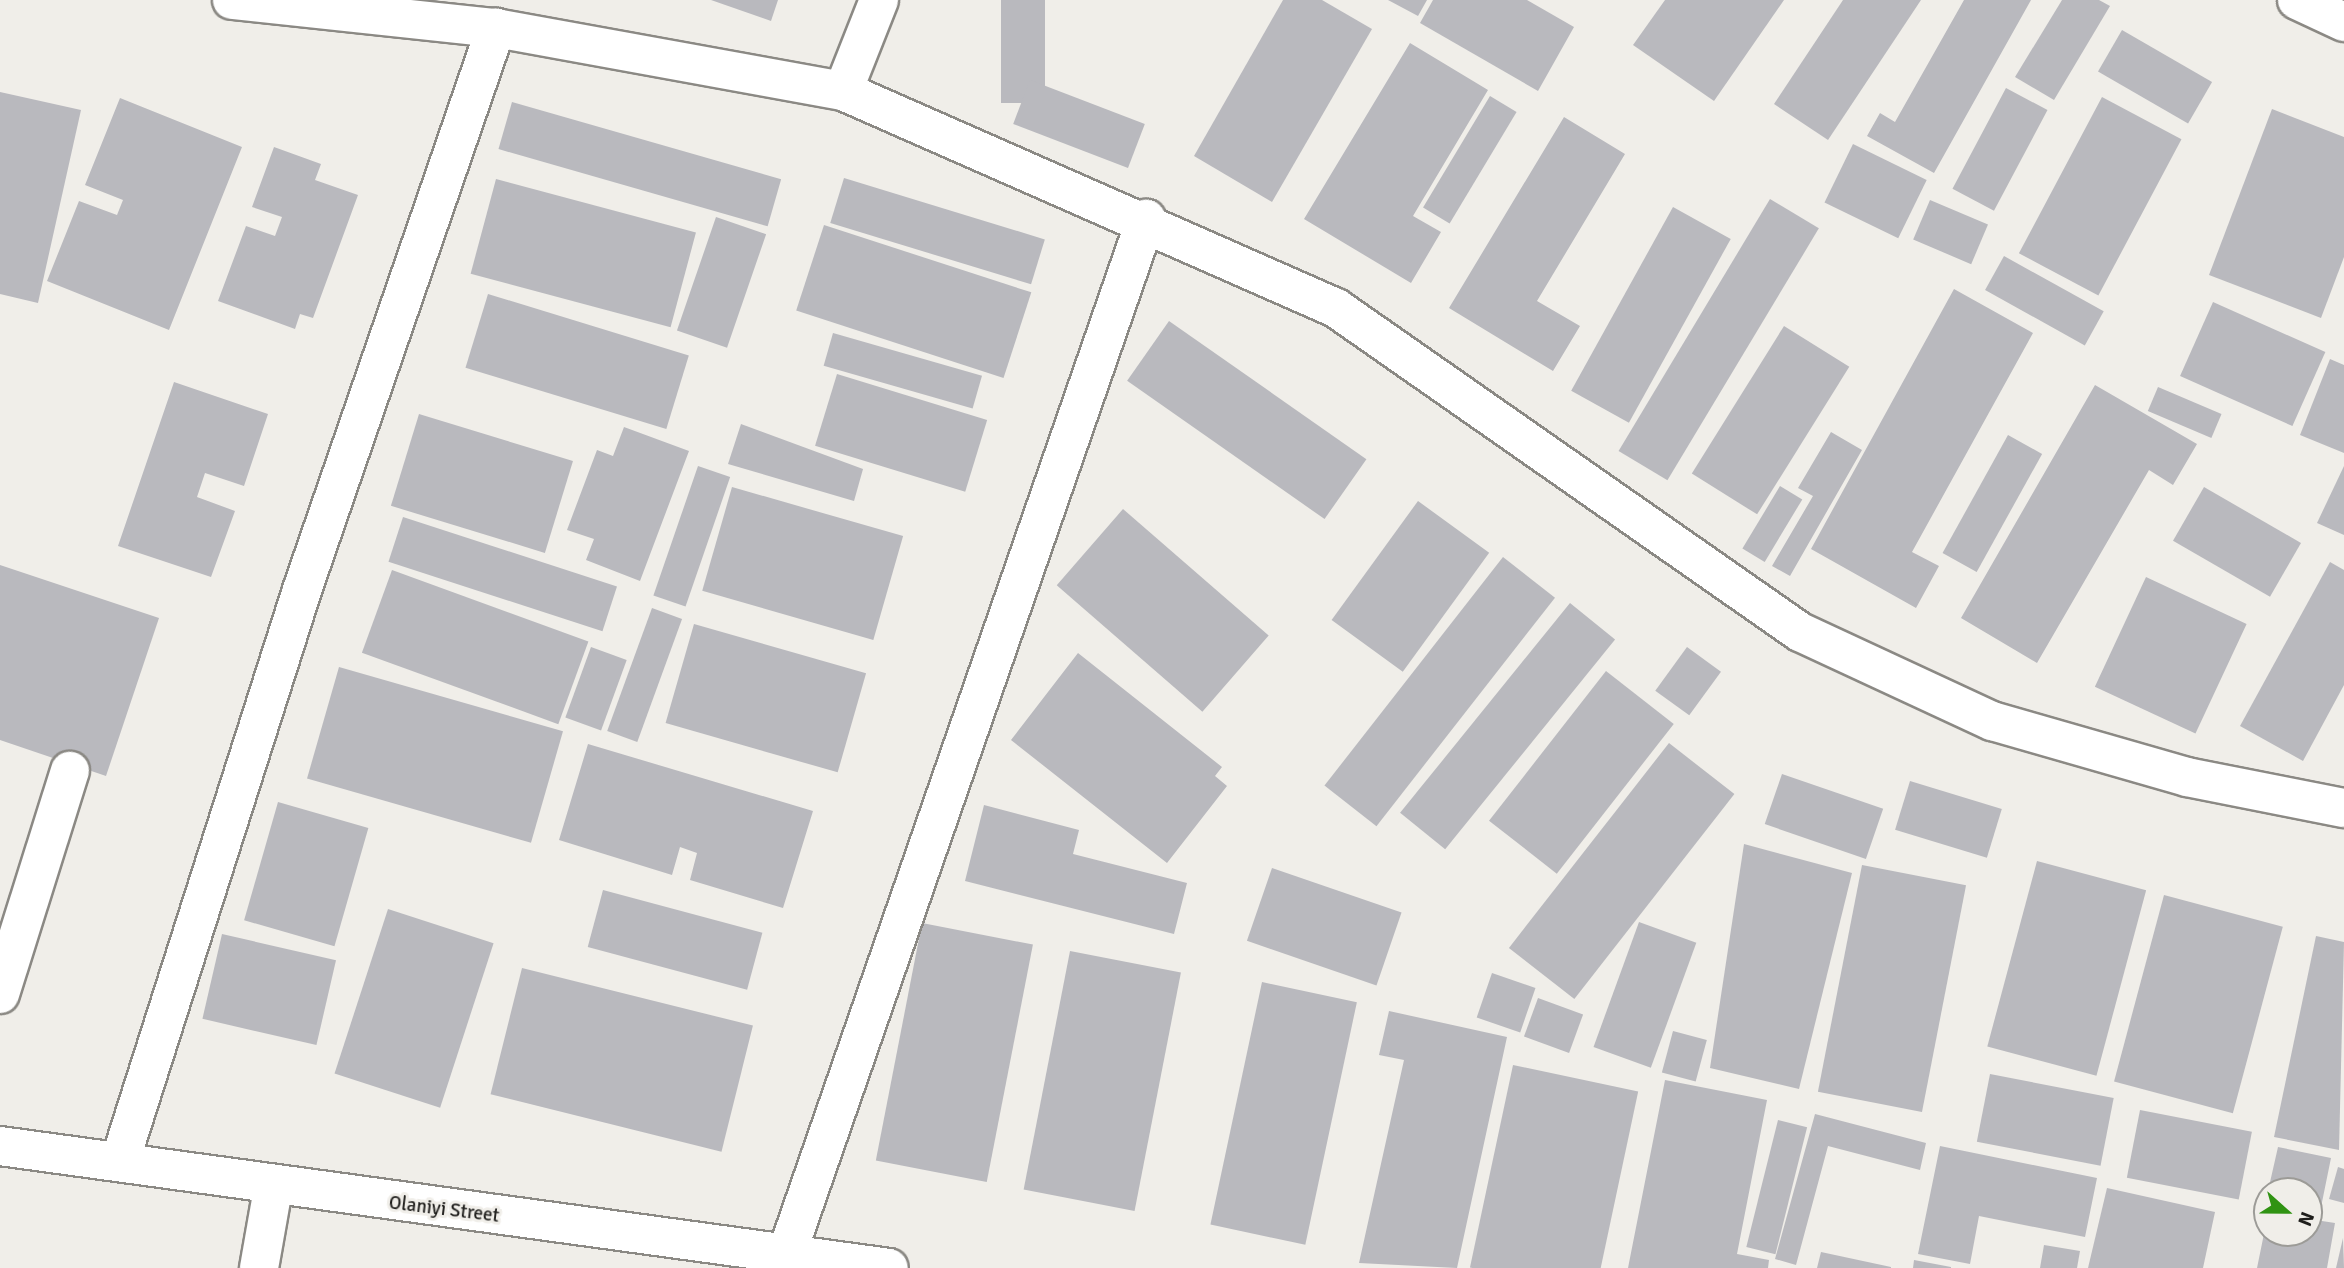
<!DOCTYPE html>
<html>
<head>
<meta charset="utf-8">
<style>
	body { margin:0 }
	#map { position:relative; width:2344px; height:1268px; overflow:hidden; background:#f0eee9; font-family:Signika,sans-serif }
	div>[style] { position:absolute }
	.building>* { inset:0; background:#b9b9be; transform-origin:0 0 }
	.roads { filter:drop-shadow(2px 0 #8b8984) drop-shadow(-2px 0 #8b8984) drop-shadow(0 2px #8b8984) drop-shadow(0 -2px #8b8984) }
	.minor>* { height:38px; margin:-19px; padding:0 19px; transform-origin:19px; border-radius:19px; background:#fff }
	span { translate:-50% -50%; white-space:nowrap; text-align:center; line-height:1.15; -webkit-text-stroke:6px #f0eee9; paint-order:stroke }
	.street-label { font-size:19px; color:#1f1e1c }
	.north { position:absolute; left:2253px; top:1177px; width:70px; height:70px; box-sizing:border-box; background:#f0eee9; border:2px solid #9c9b97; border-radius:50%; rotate:111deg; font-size:19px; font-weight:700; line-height:28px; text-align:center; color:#1f1e1c }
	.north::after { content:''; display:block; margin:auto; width:24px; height:32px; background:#309313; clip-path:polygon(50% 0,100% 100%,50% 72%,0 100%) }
</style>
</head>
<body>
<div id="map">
	<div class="building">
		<i style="clip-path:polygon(711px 0,778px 0,771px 21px)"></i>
		<i style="left:1001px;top:0;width:44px;height:103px"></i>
		<i style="clip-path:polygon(1283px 0,1322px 0,1372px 29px,1272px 202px,1194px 156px)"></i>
		<i style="clip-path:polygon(1388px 0,1427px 0,1418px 16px)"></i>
		<i style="clip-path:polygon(1433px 0,1527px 0,1574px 27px,1538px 91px,1420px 23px)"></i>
		<i style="clip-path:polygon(1665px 0,1784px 0,1714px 101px,1633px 45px)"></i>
		<i style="clip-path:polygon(1843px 0,1921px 0,1828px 140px,1774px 104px)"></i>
		<i style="clip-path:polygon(1964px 0,2031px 0,1934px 173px,1867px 136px,1880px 113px,1895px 122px)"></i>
		<i style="clip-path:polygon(2062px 0,2099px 0,2110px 6px,2054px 100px,2015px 77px)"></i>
		<i style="left:2122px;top:30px;width:104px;height:48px;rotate:30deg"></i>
		<i style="clip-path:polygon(1410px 43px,1488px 90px,1413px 216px,1441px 232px,1411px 283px,1304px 219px)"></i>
		<i style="left:1030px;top:80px;width:123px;height:47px;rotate:21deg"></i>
		<i style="left:2006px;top:88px;width:47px;height:114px;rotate:28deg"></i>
		<i style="clip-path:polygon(0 92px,81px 110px,38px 303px,0 294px)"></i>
		<i style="left:1490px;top:96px;width:31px;height:130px;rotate:31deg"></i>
		<i style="left:2102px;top:97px;width:90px;height:177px;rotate:28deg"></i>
		<i style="clip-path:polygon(120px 98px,242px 147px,169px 330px,47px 281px,79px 201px,117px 215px,123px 200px,85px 185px)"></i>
		<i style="left:512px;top:102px;width:280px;height:49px;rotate:16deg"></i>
		<i style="clip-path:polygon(2272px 109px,2344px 137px,2344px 257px,2321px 318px,2209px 275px)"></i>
		<i style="clip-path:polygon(1564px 117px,1625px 154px,1537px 301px,1580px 326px,1553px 371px,1449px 308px)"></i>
		<i style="left:1853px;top:144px;width:82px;height:65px;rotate:26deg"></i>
		<i style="clip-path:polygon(274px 147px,321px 164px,315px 180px,358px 195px,313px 318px,300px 314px,295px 329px,218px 301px,246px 226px,275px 236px,282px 217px,252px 207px)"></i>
		<i style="left:844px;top:178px;width:210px;height:47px;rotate:17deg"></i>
		<i style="left:496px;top:179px;width:207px;height:98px;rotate:15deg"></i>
		<i style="left:1770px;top:199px;width:57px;height:294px;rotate:31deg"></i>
		<i style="left:1930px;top:200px;width:63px;height:43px;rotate:23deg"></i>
		<i style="left:1673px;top:207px;width:66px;height:210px;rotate:29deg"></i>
		<i style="left:716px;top:217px;width:53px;height:120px;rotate:19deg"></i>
		<i style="left:824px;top:225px;width:218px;height:90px;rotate:18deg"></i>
		<i style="left:2004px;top:256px;width:114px;height:39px;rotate:29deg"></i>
		<i style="clip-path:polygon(1954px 289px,2033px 333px,1912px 552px,1939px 566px,1916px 608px,1811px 549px)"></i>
		<i style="left:488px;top:294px;width:210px;height:77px;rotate:17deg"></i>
		<i style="left:2213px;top:302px;width:123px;height:81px;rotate:24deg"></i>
		<i style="left:1169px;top:321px;width:241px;height:73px;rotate:35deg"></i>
		<i style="left:1784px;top:326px;width:77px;height:174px;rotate:32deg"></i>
		<i style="left:833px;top:333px;width:155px;height:34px;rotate:16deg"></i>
		<i style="clip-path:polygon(2330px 359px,2344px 365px,2344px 453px,2300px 435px)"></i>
		<i style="left:837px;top:374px;width:157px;height:75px;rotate:17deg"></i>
		<i style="clip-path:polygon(174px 382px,268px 414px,244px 486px,205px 473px,197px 497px,235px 511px,211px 577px,118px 546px)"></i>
		<i style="clip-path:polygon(2095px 385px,2197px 444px,2173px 485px,2149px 470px,2037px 663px,1961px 618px)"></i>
		<i style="left:2158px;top:387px;width:69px;height:26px;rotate:23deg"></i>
		<i style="left:419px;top:414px;width:161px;height:96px;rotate:17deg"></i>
		<i style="clip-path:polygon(741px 424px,863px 469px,854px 501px,728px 464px)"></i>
		<i style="clip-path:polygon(624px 427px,689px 451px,640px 581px,586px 560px,594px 539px,567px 530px,597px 450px,613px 456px)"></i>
		<i style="clip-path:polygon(1831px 432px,1862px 450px,1790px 576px,1772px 566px,1813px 496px,1798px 488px)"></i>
		<i style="left:2008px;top:435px;width:39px;height:135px;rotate:29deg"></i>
		<i style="left:698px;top:466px;width:34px;height:137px;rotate:19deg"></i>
		<i style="clip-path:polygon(2344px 466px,2344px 535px,2317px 523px)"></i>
		<i style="left:1780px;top:486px;width:26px;height:73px;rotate:31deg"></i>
		<i style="left:732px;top:487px;width:178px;height:108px;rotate:16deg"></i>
		<i style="left:2204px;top:487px;width:112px;height:62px;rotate:30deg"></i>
		<i style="left:1418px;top:501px;width:88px;height:147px;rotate:36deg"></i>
		<i style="left:1123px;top:509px;width:193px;height:101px;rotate:41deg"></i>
		<i style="left:403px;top:517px;width:225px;height:47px;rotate:18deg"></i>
		<i style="left:1503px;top:557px;width:66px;height:290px;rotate:38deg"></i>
		<i style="clip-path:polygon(2330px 562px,2344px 570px,2344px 685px,2303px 761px,2240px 726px)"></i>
		<i style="clip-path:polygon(0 565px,159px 618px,106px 776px,0 740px)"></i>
		<i style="left:392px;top:570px;width:209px;height:88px;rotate:20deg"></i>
		<i style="left:2146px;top:577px;width:111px;height:121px;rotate:25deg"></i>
		<i style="left:1570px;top:603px;width:58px;height:270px;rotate:39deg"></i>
		<i style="left:652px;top:608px;width:32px;height:131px;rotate:20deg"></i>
		<i style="left:694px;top:624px;width:179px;height:103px;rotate:16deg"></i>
		<i style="left:591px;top:647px;width:38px;height:75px;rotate:20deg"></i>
		<i style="left:1687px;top:647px;width:42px;height:54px;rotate:36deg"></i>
		<i style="clip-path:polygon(1078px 653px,1222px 767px,1215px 776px,1227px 786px,1167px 863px,1011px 740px)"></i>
		<i style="left:339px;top:667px;width:233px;height:116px;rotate:16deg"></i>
		<i style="left:1606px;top:671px;width:86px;height:190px;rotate:38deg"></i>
		<i style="left:1669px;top:743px;width:83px;height:260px;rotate:38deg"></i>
		<i style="clip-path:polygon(588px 744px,813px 811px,783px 908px,690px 880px,697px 853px,680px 847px,672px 875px,559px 840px)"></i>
		<i style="left:1782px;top:774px;width:107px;height:53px;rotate:19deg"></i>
		<i style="left:1910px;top:781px;width:96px;height:51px;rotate:17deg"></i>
		<i style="left:278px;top:802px;width:94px;height:123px;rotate:16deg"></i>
		<i style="clip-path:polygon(984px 805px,1079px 830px,1073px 854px,1187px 883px,1174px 934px,965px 881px)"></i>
		<i style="clip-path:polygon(1744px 844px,1852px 873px,1799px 1089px,1710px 1068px)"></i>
		<i style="left:2037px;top:861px;width:113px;height:192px;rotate:15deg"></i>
		<i style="left:1862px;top:865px;width:106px;height:231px;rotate:11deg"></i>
		<i style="left:1272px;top:868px;width:137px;height:77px;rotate:19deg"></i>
		<i style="left:603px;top:890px;width:165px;height:59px;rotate:15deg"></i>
		<i style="left:2164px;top:895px;width:123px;height:193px;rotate:15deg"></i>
		<i style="left:388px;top:909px;width:111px;height:173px;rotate:18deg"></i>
		<i style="left:1639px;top:922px;width:61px;height:133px;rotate:20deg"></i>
		<i style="left:922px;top:923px;width:113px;height:242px;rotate:11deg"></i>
		<i style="left:222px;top:934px;width:117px;height:87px;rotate:13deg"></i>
		<i style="clip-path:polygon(2316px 936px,2344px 942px,2339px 1150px,2274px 1137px)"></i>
		<i style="left:1070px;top:951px;width:113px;height:243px;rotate:11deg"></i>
		<i style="left:522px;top:968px;width:238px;height:130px;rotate:14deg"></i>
		<i style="left:1492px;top:973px;width:46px;height:47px;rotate:19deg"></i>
		<i style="left:1262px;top:982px;width:97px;height:248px;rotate:12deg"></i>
		<i style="left:1538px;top:998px;width:48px;height:41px;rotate:20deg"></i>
		<i style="clip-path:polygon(1389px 1011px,1507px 1037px,1457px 1268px,1359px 1263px,1404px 1060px,1379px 1055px)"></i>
		<i style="left:1673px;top:1031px;width:35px;height:43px;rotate:15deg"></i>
		<i style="left:1513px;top:1065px;width:128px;height:207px;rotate:12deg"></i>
		<i style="left:1990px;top:1074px;width:126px;height:69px;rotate:11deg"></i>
		<i style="clip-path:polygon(1665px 1080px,1767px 1100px,1737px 1254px,1769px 1260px,1768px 1268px,1628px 1268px)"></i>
		<i style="left:2140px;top:1110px;width:114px;height:69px;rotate:11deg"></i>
		<i style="clip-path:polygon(1815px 1114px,1926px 1143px,1920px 1170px,1828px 1146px,1796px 1265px,1775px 1259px)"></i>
		<i style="left:1778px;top:1120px;width:30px;height:131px;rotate:14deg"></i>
		<i style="clip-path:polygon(1940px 1146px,2097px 1178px,2085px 1237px,1979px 1216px,1970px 1264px,1918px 1254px)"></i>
		<i style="clip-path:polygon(2278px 1147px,2331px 1158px,2320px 1212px,2309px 1209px,2309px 1191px,2268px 1191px)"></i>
		<i style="clip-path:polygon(2338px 1167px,2344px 1169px,2344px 1203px,2329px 1199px)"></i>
		<i style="clip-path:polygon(2107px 1188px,2215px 1212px,2203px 1268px,2088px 1268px)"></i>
		<i style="clip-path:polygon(2267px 1219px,2267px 1233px,2309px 1233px,2309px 1219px,2335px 1223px,2327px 1268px,2257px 1268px)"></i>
		<i style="clip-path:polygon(2343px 1238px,2344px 1268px,2336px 1268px)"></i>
		<i style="clip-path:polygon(2044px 1245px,2080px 1251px,2077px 1268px,2040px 1268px)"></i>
		<i style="clip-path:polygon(1821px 1252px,1891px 1267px,1891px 1268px,1817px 1268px)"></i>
		<i style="clip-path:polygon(1914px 1260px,1951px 1267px,1951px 1268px,1913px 1268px)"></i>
	</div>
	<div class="roads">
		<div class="minor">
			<i style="left:232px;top:0;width:265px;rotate:6.1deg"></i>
			<i style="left:496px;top:28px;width:353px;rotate:10.3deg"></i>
			<i style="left:843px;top:91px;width:539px;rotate:23.76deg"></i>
			<i style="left:1336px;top:308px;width:566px;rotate:34.93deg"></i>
			<i style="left:1800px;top:632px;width:212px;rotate:24.9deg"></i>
			<i style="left:1992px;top:721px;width:203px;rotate:16deg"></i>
			<i style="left:2187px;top:777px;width:160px;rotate:11.2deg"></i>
			<i style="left:2297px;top:0;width:52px;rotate:25.1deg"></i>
			<i style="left:843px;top:91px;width:98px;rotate:-68.4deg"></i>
			<i style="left:0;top:994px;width:234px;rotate:-72.6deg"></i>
			<i style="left:0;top:1146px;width:897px;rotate:7.81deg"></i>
			<i style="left:120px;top:1161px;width:599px;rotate:-72.32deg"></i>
			<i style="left:302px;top:590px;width:595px;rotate:-70.96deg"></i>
			<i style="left:787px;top:1253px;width:1095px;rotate:-70.85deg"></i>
			<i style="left:259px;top:1268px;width:80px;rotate:-80deg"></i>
		</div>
	</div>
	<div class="street-label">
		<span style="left:444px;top:1210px;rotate:7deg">Olaniyi Street</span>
	</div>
	<div class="north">N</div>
</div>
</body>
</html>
